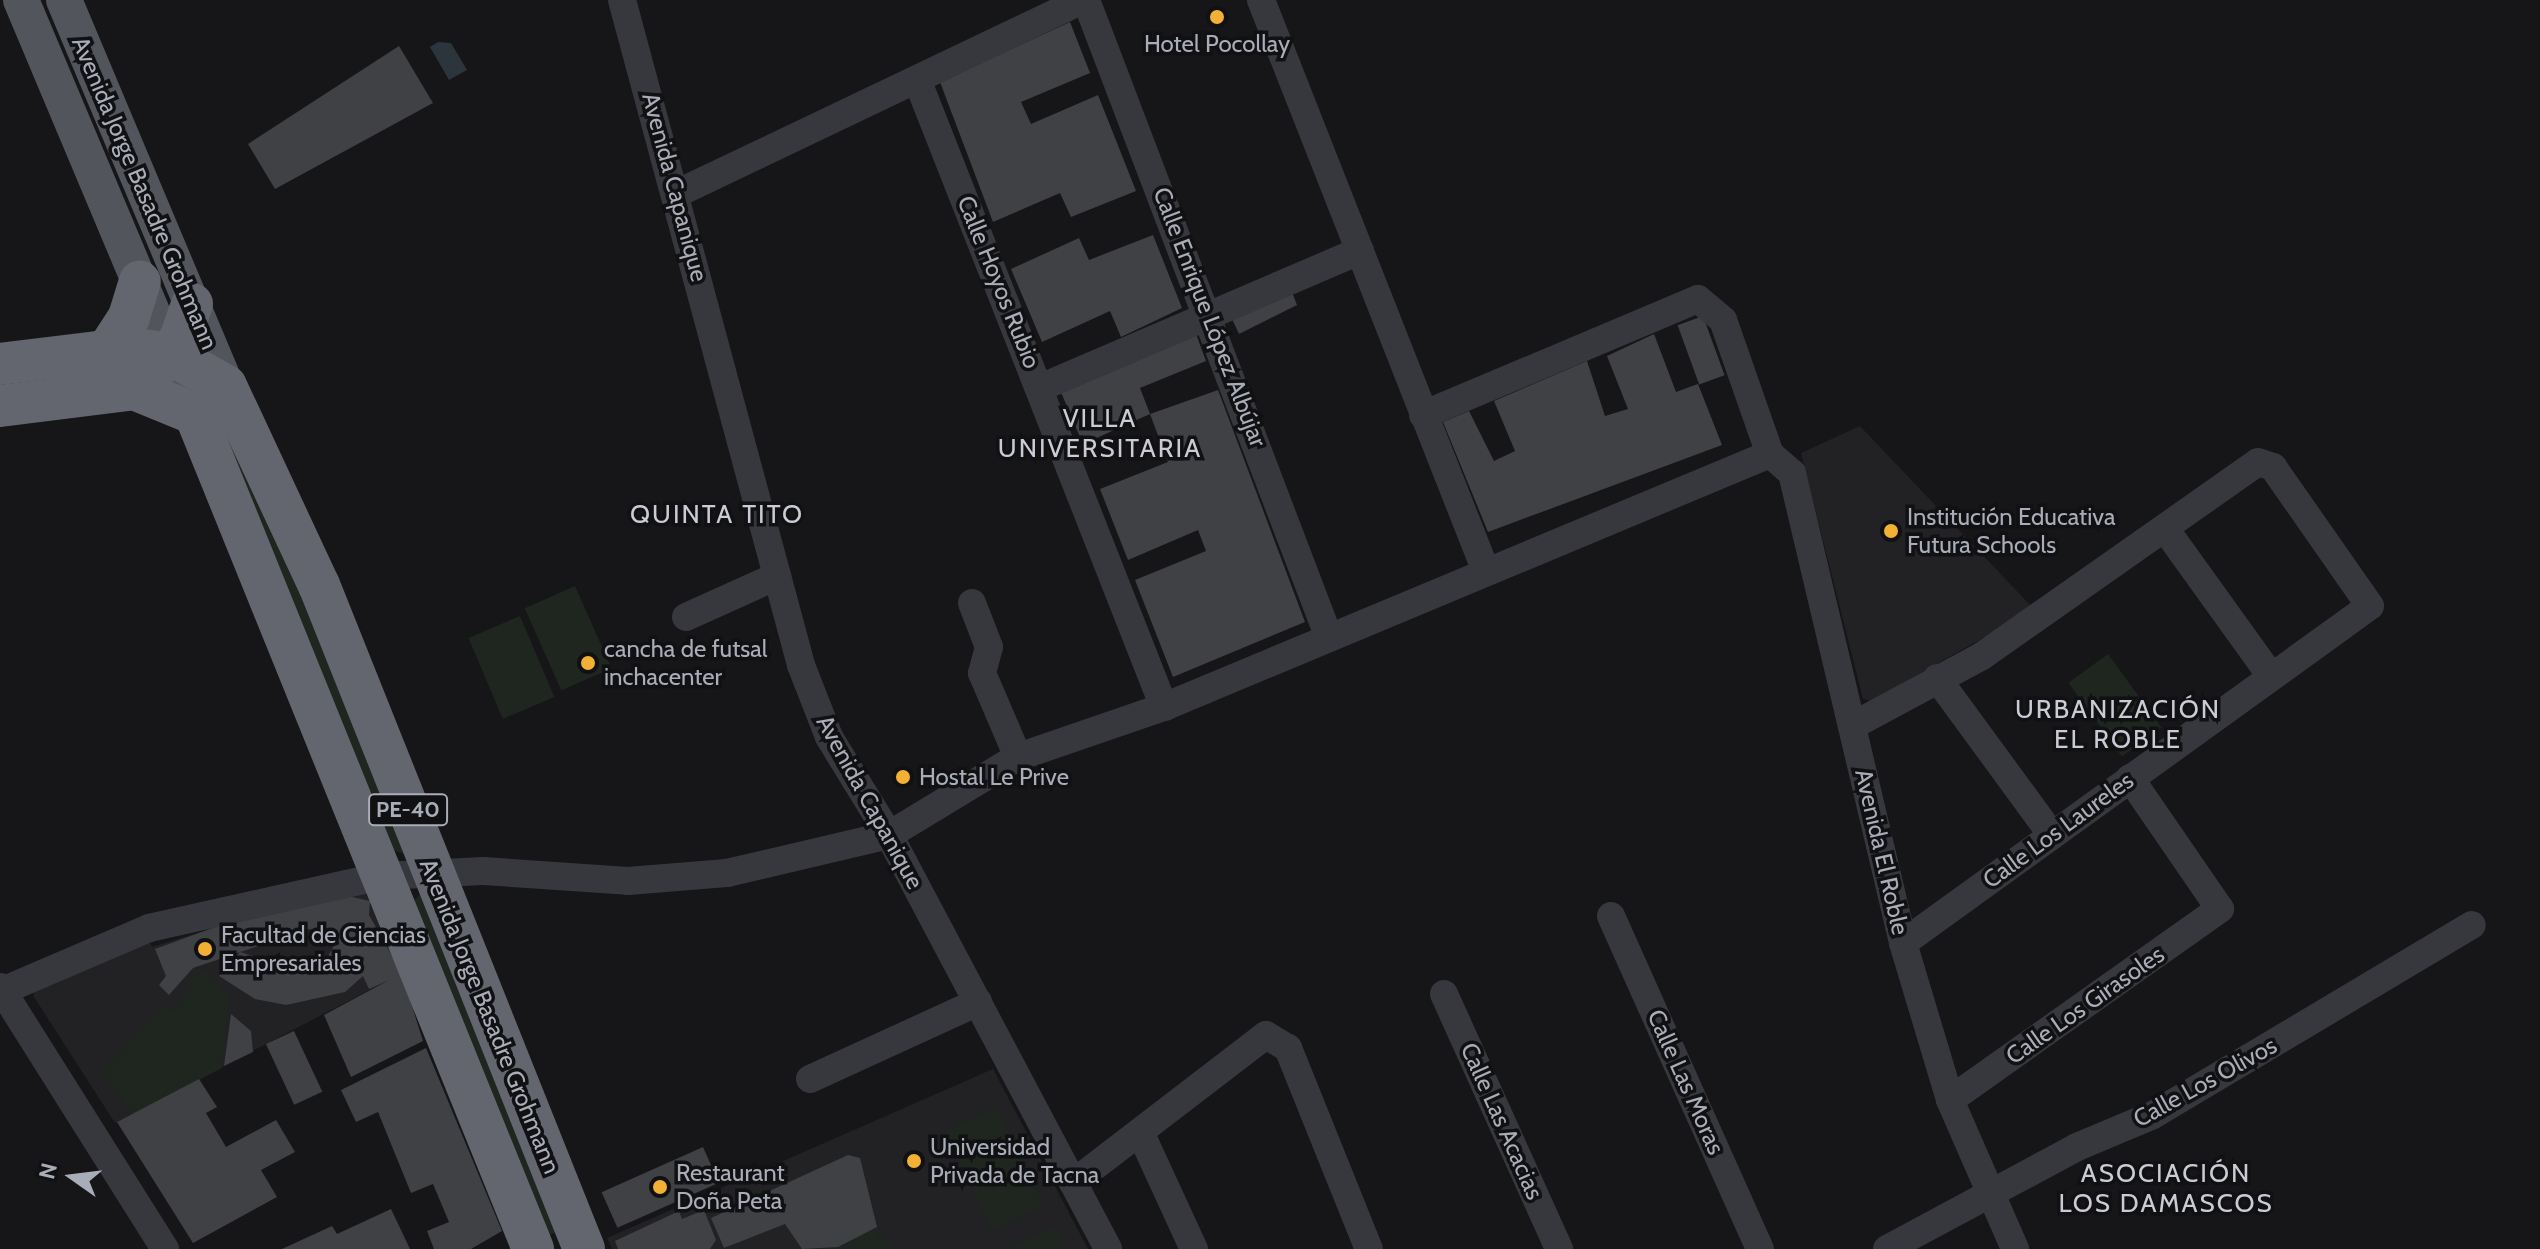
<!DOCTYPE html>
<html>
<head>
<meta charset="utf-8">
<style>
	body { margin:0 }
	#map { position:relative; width:2540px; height:1249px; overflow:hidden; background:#161618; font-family:Cabin,sans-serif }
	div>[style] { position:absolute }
	.built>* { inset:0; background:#222225 }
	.green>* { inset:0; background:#1e261f; transform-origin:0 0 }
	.water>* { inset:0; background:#2c353c }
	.building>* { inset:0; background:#404145; transform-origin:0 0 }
	.minor>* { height:28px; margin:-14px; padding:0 14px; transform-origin:14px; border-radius:14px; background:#37383d }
	.major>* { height:36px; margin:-18px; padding:0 18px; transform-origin:18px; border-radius:18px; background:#53555c }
	.highway>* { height:42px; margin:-21px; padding:0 21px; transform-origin:21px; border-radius:21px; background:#63666e }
	.dots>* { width:22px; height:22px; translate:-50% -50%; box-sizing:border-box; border:4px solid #111113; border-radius:50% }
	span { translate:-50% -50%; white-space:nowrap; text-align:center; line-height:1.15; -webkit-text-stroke:7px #111113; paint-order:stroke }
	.shield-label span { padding:2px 6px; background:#111113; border:2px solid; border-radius:6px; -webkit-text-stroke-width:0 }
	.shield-label { font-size:22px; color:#a8adb8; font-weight:700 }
	.poi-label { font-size:24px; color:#a8adb8 }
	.left { translate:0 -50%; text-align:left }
	.street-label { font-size:24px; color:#a8adb8 }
	.neighbourhood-label { font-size:26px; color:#c9ccd4; letter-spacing:2px }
	.north { position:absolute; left:32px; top:1137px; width:80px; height:80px; -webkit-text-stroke:6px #111113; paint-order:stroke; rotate:284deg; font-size:22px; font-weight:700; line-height:32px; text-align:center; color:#a8adb8 }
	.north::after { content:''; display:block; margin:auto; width:28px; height:36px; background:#a8adb8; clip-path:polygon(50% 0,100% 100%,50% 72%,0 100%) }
</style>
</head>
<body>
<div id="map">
	<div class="built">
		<i style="clip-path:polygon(1860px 426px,2034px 609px,1871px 701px,1863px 699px,1801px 453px)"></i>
		<i style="clip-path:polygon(361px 882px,400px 974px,115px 1123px,34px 997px,34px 990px,148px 937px,152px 947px)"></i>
		<i style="clip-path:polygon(993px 1069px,1088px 1249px,612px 1249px,607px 1238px)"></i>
	</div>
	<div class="green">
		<i style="clip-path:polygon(213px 404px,225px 407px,408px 847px,402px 853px,392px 850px)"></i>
		<i style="left:575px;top:586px;width:90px;height:55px;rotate:66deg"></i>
		<i style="left:520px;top:616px;width:88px;height:56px;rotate:67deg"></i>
		<i style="left:2108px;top:654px;width:91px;height:49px;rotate:54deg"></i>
		<i style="clip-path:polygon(422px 892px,560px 1226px,555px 1233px,549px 1235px,413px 902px)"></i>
		<i style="clip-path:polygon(208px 971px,229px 997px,222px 1068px,133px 1114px,102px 1071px,165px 1006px,172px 1011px,192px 985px,187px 980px)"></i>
		<i style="left:996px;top:1107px;width:109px;height:57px;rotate:64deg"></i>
		<i style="clip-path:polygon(877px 1227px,879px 1239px,889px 1236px,894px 1249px,825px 1249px)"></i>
		<i style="clip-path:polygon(1055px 1227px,1065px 1249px,1007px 1249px)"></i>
	</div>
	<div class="water">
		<i style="clip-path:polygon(438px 42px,451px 43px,467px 70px,449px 80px,430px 47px)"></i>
	</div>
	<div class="building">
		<i style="clip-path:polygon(1070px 22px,1090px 73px,1021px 102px,1031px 124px,1098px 95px,1136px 191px,1071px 217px,1060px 193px,993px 222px,940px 82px)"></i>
		<i style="clip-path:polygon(399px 46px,433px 103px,275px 189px,248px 144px)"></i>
		<i style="clip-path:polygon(1153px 235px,1182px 308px,1121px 337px,1110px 311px,1042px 342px,1011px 269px,1079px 238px,1089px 260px)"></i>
		<i style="clip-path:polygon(1288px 282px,1297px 305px,1239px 334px,1227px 308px)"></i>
		<i style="left:1703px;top:316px;width:63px;height:27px;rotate:70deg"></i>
		<i style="clip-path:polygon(1196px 334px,1206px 361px,1140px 388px,1150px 414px,1083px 444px,1060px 390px)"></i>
		<i style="clip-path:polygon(1654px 334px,1676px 392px,1698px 384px,1722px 445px,1488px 532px,1443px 422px,1469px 411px,1494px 461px,1515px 451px,1494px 401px,1587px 361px,1605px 416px,1628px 409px,1607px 356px)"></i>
		<i style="clip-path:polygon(1218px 390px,1305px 622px,1173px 677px,1135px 580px,1206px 551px,1198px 530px,1128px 560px,1100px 489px,1168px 462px,1150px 414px)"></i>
		<i style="clip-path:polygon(343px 895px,370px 901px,369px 915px,402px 974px,423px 1041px,351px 1077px,324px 1015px,389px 980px,369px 989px,363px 976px,345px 992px,286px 1005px,255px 999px,219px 976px,240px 952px,284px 965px,328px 956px,336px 942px,330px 931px,308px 929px,193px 968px,169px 995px,159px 985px,166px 976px,155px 949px,232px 921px)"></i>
		<i style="clip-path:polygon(231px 1014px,251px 1031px,253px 1052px,224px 1066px)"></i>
		<i style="left:294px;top:1031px;width:67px;height:31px;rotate:65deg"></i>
		<i style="clip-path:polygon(426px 1048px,502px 1231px,471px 1249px,434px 1249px,427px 1231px,449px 1222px,433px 1184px,411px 1193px,378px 1112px,356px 1122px,341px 1090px)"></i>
		<i style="clip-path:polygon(199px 1079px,217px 1107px,206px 1113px,226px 1147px,276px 1120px,295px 1152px,261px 1170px,277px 1197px,193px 1243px,117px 1122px)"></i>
		<i style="left:703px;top:1147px;width:39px;height:111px;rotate:66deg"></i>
		<i style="clip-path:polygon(848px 1155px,860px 1158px,877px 1227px,838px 1247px,802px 1249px,785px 1224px,724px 1248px,711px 1218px)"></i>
		<i style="clip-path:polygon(391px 1209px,410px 1249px,282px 1249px,332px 1226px,337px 1234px)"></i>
		<i style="clip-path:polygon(704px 1210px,716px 1240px,710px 1249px,618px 1249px,615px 1241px,679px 1211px,682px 1219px)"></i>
	</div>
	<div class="minor">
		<i style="left:622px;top:0;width:689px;rotate:74.93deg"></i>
		<i style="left:801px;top:665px;width:77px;rotate:68.7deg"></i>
		<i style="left:829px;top:737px;width:115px;rotate:58.5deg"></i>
		<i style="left:889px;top:835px;width:468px;rotate:62.1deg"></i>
		<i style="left:1086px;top:0;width:680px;rotate:69.14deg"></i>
		<i style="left:1261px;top:0;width:612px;rotate:68.51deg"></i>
		<i style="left:918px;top:82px;width:672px;rotate:68.52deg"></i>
		<i style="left:678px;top:193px;width:449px;rotate:-25.5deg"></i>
		<i style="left:1042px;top:387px;width:346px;rotate:-23.2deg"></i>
		<i style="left:1423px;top:415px;width:298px;rotate:-22.9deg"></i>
		<i style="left:1698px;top:299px;width:33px;rotate:40deg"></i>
		<i style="left:1723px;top:320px;width:142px;rotate:70.7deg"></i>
		<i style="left:1770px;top:454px;width:29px;rotate:41deg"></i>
		<i style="left:1792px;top:473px;width:483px;rotate:76.7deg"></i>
		<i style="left:1903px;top:943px;width:164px;rotate:73.3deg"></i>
		<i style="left:1950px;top:1100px;width:163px;rotate:66.4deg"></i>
		<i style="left:2166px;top:530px;width:180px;rotate:54.3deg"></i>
		<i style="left:972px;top:603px;width:47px;rotate:68.9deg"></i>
		<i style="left:989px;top:647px;width:27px;rotate:105deg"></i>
		<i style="left:982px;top:673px;width:91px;rotate:66.8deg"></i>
		<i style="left:686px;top:617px;width:100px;rotate:-24.3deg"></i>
		<i style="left:1937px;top:678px;width:193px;rotate:53.8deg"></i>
		<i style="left:1852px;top:726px;width:148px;rotate:-28.3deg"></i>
		<i style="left:1982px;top:656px;width:337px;rotate:-35.1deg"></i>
		<i style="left:2258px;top:462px;width:16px;rotate:18deg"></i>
		<i style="left:2273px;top:467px;width:169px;rotate:55.1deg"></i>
		<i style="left:2370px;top:606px;width:576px;rotate:144.18deg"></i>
		<i style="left:1611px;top:916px;width:365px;rotate:65.9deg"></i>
		<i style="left:0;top:987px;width:310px;rotate:57.8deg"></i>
		<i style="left:0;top:992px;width:162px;rotate:-23.2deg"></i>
		<i style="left:149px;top:928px;width:239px;rotate:-12.6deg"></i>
		<i style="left:382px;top:876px;width:101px;rotate:-2.8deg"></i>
		<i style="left:483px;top:871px;width:145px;rotate:3.9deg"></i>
		<i style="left:628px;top:881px;width:99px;rotate:-4.6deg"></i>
		<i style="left:727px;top:873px;width:166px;rotate:-13.2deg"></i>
		<i style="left:889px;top:835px;width:151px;rotate:-31.2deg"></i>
		<i style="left:1018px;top:757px;width:154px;rotate:-18.9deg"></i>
		<i style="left:1164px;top:707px;width:657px;rotate:-22.66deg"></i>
		<i style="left:1444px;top:994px;width:280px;rotate:65.7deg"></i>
		<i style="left:810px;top:1079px;width:185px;rotate:-24.6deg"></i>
		<i style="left:1950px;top:1100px;width:331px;rotate:-35.3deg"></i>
		<i style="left:2220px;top:909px;width:159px;rotate:-124.5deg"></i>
		<i style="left:1141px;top:1134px;width:127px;rotate:65.3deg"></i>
		<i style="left:1073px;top:1183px;width:243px;rotate:-37.5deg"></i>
		<i style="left:1266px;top:1035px;width:26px;rotate:31deg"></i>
		<i style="left:1288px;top:1048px;width:217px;rotate:68.1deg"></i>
		<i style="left:1887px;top:1249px;width:216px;rotate:-28.2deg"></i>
		<i style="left:2077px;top:1147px;width:82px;rotate:-22.8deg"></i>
		<i style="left:2153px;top:1115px;width:371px;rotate:-30.8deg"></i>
	</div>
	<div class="major">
		<i style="left:21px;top:0;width:407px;rotate:67.2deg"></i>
		<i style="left:64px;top:0;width:419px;rotate:67.2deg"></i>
	</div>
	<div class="highway">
		<i style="left:109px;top:348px;width:37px;rotate:-57deg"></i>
		<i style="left:129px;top:317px;width:37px;rotate:-73deg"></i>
		<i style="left:0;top:364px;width:131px;rotate:-7deg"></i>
		<i style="left:130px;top:348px;width:40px;rotate:8.5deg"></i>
		<i style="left:170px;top:354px;width:64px;rotate:29.7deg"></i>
		<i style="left:226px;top:386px;width:220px;rotate:65deg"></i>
		<i style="left:319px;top:585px;width:715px;rotate:68.24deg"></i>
		<i style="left:153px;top:373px;width:43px;rotate:-51.5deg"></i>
		<i style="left:180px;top:339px;width:37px;rotate:-71deg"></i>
		<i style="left:0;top:406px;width:135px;rotate:-7.2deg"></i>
		<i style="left:134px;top:389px;width:66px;rotate:22.3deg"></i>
		<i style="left:195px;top:414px;width:901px;rotate:67.96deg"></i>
	</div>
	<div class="dots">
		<i style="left:1217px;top:17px;background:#f2b134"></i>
		<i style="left:1891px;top:531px;background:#f2b134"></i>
		<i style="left:588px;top:663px;background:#f2b134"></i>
		<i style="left:903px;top:777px;background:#f2b134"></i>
		<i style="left:205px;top:949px;background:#f2b134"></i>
		<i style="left:914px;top:1161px;background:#f2b134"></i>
		<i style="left:660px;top:1187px;background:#f2b134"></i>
	</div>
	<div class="shield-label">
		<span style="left:408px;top:810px">PE-40</span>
	</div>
	<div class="poi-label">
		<span style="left:1217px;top:44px">Hotel Pocollay</span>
		<span class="left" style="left:1907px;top:531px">Institución Educativa<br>Futura Schools</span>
		<span class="left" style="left:604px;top:663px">cancha de futsal<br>inchacenter</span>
		<span class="left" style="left:919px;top:777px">Hostal Le Prive</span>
		<span class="left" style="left:221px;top:949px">Facultad de Ciencias<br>Empresariales</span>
		<span class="left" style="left:930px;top:1161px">Universidad<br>Privada de Tacna</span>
		<span class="left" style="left:676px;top:1187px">Restaurant<br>Doña Peta</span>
	</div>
	<div class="street-label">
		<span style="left:675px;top:187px;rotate:75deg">Avenida Capanique</span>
		<span style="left:145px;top:193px;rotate:67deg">Avenida Jorge Basadre Grohmann</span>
		<span style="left:999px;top:282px;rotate:68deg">Calle Hoyos Rubio</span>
		<span style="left:1210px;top:317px;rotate:69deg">Calle Enrique López Albújar</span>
		<span style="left:870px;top:802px;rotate:61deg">Avenida Capanique</span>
		<span style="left:2058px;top:830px;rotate:-36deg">Calle Los Laureles</span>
		<span style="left:1882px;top:852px;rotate:77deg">Avenida El Roble</span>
		<span style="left:2085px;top:1005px;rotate:-35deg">Calle Los Girasoles</span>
		<span style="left:490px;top:1016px;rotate:68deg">Avenida Jorge Basadre Grohmann</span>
		<span style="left:1686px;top:1082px;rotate:66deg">Calle Las Moras</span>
		<span style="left:2205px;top:1082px;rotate:-29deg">Calle Los Olivos</span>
		<span style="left:1502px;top:1121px;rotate:66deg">Calle Las Acacias</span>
	</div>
	<div class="neighbourhood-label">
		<span style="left:1100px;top:434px">VILLA<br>UNIVERSITARIA</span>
		<span style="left:717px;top:515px">QUINTA TITO</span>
		<span style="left:2118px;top:725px">URBANIZACIÓN<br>EL ROBLE</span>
		<span style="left:2166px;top:1189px">ASOCIACIÓN<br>LOS DAMASCOS</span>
	</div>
	<div class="north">N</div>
</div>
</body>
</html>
